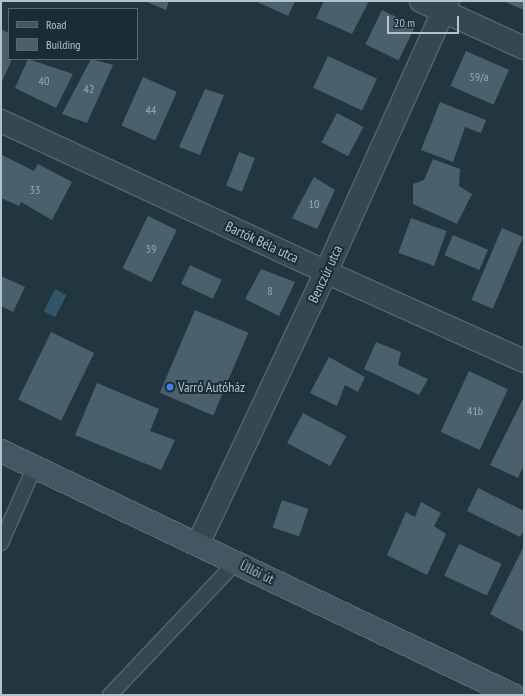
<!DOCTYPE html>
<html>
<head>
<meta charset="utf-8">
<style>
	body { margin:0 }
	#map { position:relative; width:525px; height:696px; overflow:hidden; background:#223640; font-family:"PT Sans Narrow",sans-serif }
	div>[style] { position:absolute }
	.water>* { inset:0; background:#325567; transform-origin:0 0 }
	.building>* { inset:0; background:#4a606c; transform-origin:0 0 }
	.roads { filter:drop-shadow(1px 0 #54656e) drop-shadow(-1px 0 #54656e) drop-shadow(0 1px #54656e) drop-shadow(0 -1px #54656e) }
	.service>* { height:14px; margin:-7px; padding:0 7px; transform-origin:7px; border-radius:7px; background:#364750 }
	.minor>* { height:22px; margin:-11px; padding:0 11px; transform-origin:11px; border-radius:11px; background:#364750 }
	.secondary>* { height:22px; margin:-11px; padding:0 11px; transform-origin:11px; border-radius:11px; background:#435763 }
	.dots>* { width:11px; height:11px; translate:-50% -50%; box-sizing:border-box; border:2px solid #1b2c35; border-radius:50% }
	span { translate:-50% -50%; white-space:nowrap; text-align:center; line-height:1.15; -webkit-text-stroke:4px #1b2c35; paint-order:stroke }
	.number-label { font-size:12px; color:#98aab3 }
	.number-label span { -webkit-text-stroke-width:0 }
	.street-label { font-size:14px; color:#b2c2cb }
	.poi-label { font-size:14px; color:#b2c2cb }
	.left { translate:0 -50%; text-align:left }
	.frame { position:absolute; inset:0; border:2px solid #b2c2cb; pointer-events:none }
	.legend { position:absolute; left:8px; top:8px; width:130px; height:52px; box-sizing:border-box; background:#1b2c35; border:1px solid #576871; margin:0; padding:5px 7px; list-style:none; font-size:12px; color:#b2c2cb }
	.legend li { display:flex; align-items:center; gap:8px; height:20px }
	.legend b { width:20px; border:1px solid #576871 }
	.scale { position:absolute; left:387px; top:16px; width:72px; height:18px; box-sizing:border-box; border:2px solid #b2c2cb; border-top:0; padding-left:5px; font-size:12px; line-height:14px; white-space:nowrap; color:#b2c2cb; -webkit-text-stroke:3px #1b2c35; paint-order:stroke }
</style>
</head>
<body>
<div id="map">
	<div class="water">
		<i style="left:55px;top:289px;width:13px;height:25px;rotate:27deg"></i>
	</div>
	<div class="building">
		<i style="clip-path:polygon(144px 1px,169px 1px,166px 10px)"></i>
		<i style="clip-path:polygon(255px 1px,295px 1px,288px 16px)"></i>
		<i style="clip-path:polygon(324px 1px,364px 1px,368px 3px,352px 34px,316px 18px)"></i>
		<i style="clip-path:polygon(503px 1px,524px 1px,524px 10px)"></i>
		<i style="left:382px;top:10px;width:37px;height:38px;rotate:26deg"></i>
		<i style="clip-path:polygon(1px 29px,9px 33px,9px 59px,12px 59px,1px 84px)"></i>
		<i style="left:466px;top:51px;width:47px;height:38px;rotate:24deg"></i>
		<i style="left:328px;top:56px;width:54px;height:35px;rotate:25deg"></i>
		<i style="clip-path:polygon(28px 59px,73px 74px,56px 108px,15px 88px)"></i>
		<i style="clip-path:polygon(91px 59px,113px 65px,87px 123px,62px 114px)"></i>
		<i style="left:143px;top:77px;width:37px;height:53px;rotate:24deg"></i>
		<i style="clip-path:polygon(205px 89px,224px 95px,200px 155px,179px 147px)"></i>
		<i style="clip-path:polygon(440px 102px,486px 120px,481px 133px,465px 127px,453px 162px,421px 150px)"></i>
		<i style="left:337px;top:113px;width:30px;height:33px;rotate:28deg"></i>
		<i style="left:239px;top:152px;width:17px;height:36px;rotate:21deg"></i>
		<i style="clip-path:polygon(2px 155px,34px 171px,38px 164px,72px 182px,52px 220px,21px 202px,19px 206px,1px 198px)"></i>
		<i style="clip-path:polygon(433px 159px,460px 169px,459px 186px,472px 194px,457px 224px,413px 204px,413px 184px,424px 180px)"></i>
		<i style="clip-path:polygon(314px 177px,335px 190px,317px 229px,292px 218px)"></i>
		<i style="left:148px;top:216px;width:32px;height:58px;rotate:26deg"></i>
		<i style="left:411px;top:218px;width:38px;height:37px;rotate:20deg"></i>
		<i style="left:502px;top:228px;width:23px;height:78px;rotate:23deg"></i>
		<i style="left:453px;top:235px;width:38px;height:22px;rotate:23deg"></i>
		<i style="left:190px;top:265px;width:35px;height:21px;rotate:25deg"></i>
		<i style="clip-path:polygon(261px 269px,295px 282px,279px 316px,245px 299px)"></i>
		<i style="clip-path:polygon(1px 276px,25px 287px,13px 312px,1px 306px)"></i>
		<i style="left:195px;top:310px;width:58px;height:90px;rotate:23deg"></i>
		<i style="left:51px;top:332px;width:48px;height:75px;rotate:26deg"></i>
		<i style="clip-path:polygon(376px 342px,401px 352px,398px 365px,428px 379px,419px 395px,364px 369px)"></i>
		<i style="clip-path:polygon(329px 357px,365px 377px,358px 392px,345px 385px,337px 406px,310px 393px)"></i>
		<i style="left:469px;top:371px;width:43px;height:67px;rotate:25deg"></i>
		<i style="clip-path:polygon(97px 383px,159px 409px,150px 431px,175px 440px,161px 470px,75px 435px)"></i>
		<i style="clip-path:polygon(524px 397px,524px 465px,518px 478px,490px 465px)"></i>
		<i style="left:303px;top:413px;width:49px;height:34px;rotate:28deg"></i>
		<i style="clip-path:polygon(478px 488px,524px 511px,524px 530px,520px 537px,467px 511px)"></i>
		<i style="left:282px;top:500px;width:28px;height:29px;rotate:19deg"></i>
		<i style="clip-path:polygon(421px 502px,441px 513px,434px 526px,446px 534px,427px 575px,387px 555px,406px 512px,415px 517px)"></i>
		<i style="left:459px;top:544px;width:47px;height:35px;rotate:25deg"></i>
		<i style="clip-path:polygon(524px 546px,524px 632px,490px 614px)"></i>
	</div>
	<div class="roads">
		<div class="service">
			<i style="left:1px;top:543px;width:84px;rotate:-66.2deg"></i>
			<i style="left:110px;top:695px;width:183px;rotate:-46.5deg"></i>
		</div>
		<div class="minor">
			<i style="left:421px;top:1px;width:113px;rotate:24.5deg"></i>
			<i style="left:1px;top:121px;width:358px;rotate:24.9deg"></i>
			<i style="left:326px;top:272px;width:217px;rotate:24.2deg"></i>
			<i style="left:198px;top:544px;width:301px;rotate:-64.8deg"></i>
			<i style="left:326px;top:272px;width:297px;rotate:-65.8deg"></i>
		</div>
		<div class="secondary">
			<i style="left:1px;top:451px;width:567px;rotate:25.48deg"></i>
		</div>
	</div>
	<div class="dots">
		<i style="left:170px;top:387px;background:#3f7fe0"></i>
	</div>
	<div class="number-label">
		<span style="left:479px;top:77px">59/a</span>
		<span style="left:44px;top:81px">40</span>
		<span style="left:89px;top:89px">42</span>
		<span style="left:151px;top:110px">44</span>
		<span style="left:35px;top:190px">33</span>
		<span style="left:314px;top:204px">10</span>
		<span style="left:151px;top:249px">39</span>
		<span style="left:270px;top:291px">8</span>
		<span style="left:475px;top:411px">41b</span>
	</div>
	<div class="street-label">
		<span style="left:262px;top:242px;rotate:25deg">Bartók Béla utca</span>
		<span style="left:325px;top:274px;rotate:-65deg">Benczúr utca</span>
		<span style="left:257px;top:572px;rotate:26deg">Üllői út</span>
	</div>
	<div class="poi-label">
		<span class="left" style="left:178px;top:387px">Varró Autóház</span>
	</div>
	<div class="frame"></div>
	<ul class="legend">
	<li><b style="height:5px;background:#435763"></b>Road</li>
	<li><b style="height:11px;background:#4a606c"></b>Building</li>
	</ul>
	<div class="scale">20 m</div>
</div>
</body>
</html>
